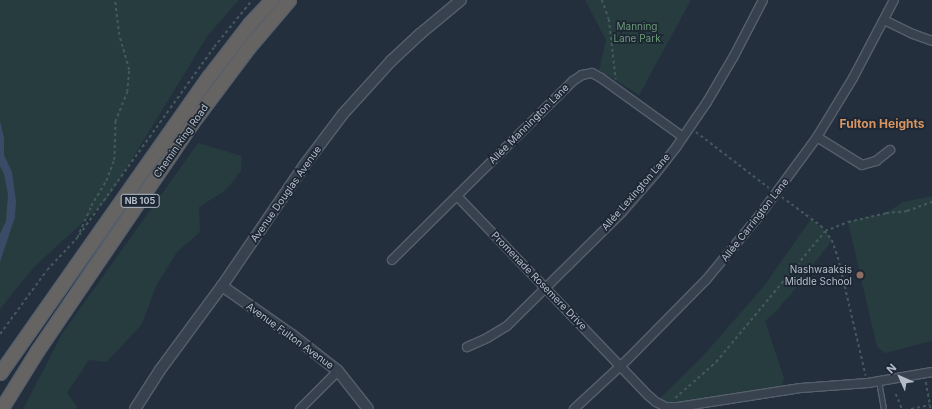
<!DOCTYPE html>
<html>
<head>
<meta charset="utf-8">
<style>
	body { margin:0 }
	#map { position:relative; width:932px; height:409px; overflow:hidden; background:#242f3e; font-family:Inter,sans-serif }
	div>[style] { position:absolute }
	.green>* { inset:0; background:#263c3f }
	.water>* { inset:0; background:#394c67 }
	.path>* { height:1.5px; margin-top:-0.75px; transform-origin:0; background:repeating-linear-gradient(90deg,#44595c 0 3px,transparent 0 6px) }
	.roads { filter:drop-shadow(1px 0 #565f6c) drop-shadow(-1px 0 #565f6c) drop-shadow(0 1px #565f6c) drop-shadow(0 -1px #565f6c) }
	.service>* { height:4px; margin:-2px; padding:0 2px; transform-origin:2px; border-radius:2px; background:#38414e }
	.minor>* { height:8px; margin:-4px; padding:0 4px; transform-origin:4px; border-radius:4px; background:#38414e }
	.tertiary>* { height:10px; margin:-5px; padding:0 5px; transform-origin:5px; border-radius:5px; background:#38414e }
	.trunk>* { height:13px; margin:-6.5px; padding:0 6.5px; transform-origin:6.5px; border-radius:6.5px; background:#656462 }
	.dots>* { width:11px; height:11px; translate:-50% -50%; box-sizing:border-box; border:2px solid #1d2633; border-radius:50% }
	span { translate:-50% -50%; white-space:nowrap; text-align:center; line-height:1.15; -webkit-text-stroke:3.5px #1d2633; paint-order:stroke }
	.shield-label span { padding:1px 3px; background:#1d2633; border:1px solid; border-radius:3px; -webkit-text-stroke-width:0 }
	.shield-label { font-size:9px; color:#b4bcc9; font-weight:700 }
	.park-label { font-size:10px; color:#6b9a76 }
	.street-label { font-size:10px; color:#b4bcc9 }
	.poi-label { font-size:10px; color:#b4bcc9 }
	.right { translate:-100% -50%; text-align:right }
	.quarter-label { font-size:12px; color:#d59563; font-weight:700 }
	.north { position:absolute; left:880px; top:357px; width:40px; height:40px; -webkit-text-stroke:3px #1d2633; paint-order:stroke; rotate:315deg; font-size:11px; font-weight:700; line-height:16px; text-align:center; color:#b4bcc9 }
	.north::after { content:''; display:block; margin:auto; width:14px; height:18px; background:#b4bcc9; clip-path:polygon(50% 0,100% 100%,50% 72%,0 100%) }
</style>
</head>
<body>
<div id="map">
	<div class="green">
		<i style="clip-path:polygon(0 0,239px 0,208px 35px,107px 200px,34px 267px,0 309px)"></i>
		<i style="clip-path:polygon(585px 0,691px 0,639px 95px,599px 70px,606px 40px)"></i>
		<i style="clip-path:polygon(198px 143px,242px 156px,241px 171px,226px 190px,199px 207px,200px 232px,177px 252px,156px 286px,142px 324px,107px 362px,89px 360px,67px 393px,77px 407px,75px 409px,23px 409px,62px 334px)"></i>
		<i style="clip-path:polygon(932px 196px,932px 341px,885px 353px,877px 347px,848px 222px,886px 213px,903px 202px)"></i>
		<i style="clip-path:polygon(811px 219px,825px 231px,832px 240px,789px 297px,783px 302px,779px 309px,765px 321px,784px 378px,781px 391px,678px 407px,656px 402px,703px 356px,764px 286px)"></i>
	</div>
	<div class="water">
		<i style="clip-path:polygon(0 121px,4px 138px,4px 155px,12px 172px,16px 201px,15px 217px,0 262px,0 234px,6px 221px,8px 194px,4px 174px,0 166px)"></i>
	</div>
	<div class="path">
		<i style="left:602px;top:0;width:20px;rotate:70deg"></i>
		<i style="left:609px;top:19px;width:61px;rotate:83.5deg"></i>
		<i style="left:696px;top:132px;width:92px;rotate:37.5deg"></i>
		<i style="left:782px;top:197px;width:49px;rotate:36.6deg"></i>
		<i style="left:821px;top:226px;width:18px;rotate:52deg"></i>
		<i style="left:832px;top:240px;width:18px;rotate:71deg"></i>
		<i style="left:838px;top:257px;width:122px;rotate:76.8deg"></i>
		<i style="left:79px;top:235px;width:231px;rotate:-54.3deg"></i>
		<i style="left:214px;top:47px;width:60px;rotate:-51deg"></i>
		<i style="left:0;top:334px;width:79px;rotate:-53.7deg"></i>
		<i style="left:47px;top:270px;width:44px;rotate:-46.8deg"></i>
		<i style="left:77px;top:238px;width:35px;rotate:-66deg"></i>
		<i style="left:91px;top:206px;width:29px;rotate:-59deg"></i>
		<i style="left:106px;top:181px;width:22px;rotate:-69deg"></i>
		<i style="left:114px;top:160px;width:38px;rotate:-88deg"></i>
		<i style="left:115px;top:122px;width:32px;rotate:-68deg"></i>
		<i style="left:127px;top:92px;width:22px;rotate:-85deg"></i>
		<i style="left:129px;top:70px;width:36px;rotate:-106deg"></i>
		<i style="left:119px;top:35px;width:35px;rotate:-97deg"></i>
		<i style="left:926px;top:382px;width:27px;rotate:80deg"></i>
		<i style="left:896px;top:394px;width:16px;rotate:68deg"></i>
		<i style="left:675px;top:398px;width:55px;rotate:-41.3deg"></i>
		<i style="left:716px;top:362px;width:170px;rotate:-50.2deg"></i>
		<i style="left:825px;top:231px;width:25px;rotate:-21deg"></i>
		<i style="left:848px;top:222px;width:39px;rotate:-13deg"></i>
		<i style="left:886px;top:213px;width:21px;rotate:-5deg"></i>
		<i style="left:907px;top:211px;width:27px;rotate:-20deg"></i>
		<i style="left:911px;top:409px;width:19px;rotate:-12deg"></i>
	</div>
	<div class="roads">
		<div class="service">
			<i style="left:879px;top:381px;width:28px;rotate:80deg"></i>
		</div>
		<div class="minor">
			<i style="left:884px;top:20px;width:32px;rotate:26deg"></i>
			<i style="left:913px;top:34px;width:20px;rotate:20deg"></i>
			<i style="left:817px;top:137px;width:53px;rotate:31.9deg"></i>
			<i style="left:862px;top:165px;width:15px;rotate:-16deg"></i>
			<i style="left:876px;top:161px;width:18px;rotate:-38deg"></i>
			<i style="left:457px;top:196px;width:277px;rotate:46.2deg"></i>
			<i style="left:649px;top:396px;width:9px;rotate:41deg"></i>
			<i style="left:656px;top:402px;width:11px;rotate:27deg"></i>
			<i style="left:666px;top:407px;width:12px"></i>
			<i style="left:678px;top:407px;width:124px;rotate:-8.8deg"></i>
			<i style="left:801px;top:388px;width:67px;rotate:-4.3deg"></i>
			<i style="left:868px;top:383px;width:65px;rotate:-9.8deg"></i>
			<i style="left:392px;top:260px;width:255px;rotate:-44.7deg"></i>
			<i style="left:573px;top:81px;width:11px;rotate:-34deg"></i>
			<i style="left:582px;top:75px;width:10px;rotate:-11deg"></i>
			<i style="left:592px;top:73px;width:10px;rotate:29deg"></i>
			<i style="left:601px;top:78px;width:101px;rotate:35.7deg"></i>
			<i style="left:467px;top:347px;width:22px;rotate:-24deg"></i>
			<i style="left:487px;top:338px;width:23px;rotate:-31deg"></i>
			<i style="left:507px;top:326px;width:162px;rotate:-44.7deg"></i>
			<i style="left:622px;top:212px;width:52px;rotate:-48.9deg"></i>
			<i style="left:656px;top:173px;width:34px;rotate:-52deg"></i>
			<i style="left:677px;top:146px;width:53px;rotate:-55.7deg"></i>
			<i style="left:707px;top:102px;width:53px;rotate:-59.6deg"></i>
			<i style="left:734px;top:56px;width:63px;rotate:-62.6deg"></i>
			<i style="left:300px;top:409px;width:54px;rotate:-45deg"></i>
			<i style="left:574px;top:409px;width:72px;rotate:-42.8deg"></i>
			<i style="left:627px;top:360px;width:112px;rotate:-45.4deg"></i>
			<i style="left:706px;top:280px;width:83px;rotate:-50.4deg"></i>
			<i style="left:759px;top:216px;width:98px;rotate:-53.7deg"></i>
			<i style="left:817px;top:137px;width:69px;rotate:-58.6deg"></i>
			<i style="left:853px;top:78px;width:88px;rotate:-62.3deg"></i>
		</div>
		<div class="tertiary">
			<i style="left:222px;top:286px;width:85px;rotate:35deg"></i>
			<i style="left:292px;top:335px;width:58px;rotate:38deg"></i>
			<i style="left:338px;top:371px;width:48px;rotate:51.7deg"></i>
			<i style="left:135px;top:409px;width:46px;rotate:-57.3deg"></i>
			<i style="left:160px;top:370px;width:104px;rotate:-53.6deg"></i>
			<i style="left:222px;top:286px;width:149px;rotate:-55.7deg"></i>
			<i style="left:306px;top:163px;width:61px;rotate:-52.9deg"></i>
			<i style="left:343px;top:114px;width:72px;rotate:-47.8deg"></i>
			<i style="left:391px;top:61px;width:40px;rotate:-43deg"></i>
			<i style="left:420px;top:34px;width:53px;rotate:-39.7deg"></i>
		</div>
		<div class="trunk">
			<i style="left:0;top:373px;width:363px;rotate:-54.9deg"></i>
			<i style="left:209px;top:76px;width:66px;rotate:-52.4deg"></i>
			<i style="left:249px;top:24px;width:33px;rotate:-47deg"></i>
			<i style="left:1px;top:409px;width:68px;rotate:-58.2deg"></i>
			<i style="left:37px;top:351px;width:284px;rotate:-55.8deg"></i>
			<i style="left:197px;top:116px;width:85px;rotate:-53.1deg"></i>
			<i style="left:248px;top:48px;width:63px;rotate:-49.5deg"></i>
		</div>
	</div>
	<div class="dots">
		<i style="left:860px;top:275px;background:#8d6e63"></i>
	</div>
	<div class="shield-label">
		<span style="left:140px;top:201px">NB 105</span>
	</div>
	<div class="park-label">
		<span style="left:637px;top:32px">Manning<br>Lane Park</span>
	</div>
	<div class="street-label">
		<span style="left:529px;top:124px;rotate:-45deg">Allée Mannington Lane</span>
		<span style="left:181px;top:141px;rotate:-55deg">Chemin Ring Road</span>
		<span style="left:636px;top:192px;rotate:-49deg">Allée Lexington Lane</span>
		<span style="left:286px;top:194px;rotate:-55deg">Avenue Douglas Avenue</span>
		<span style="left:755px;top:220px;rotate:-52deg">Allée Carrington Lane</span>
		<span style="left:539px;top:281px;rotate:46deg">Promenade Rosemere Drive</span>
		<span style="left:290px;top:336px;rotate:36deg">Avenue Fulton Avenue</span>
	</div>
	<div class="poi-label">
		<span class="right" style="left:852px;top:275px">Nashwaaksis<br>Middle School</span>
	</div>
	<div class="quarter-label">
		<span style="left:882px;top:124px">Fulton Heights</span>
	</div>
	<div class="north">N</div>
</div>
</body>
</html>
